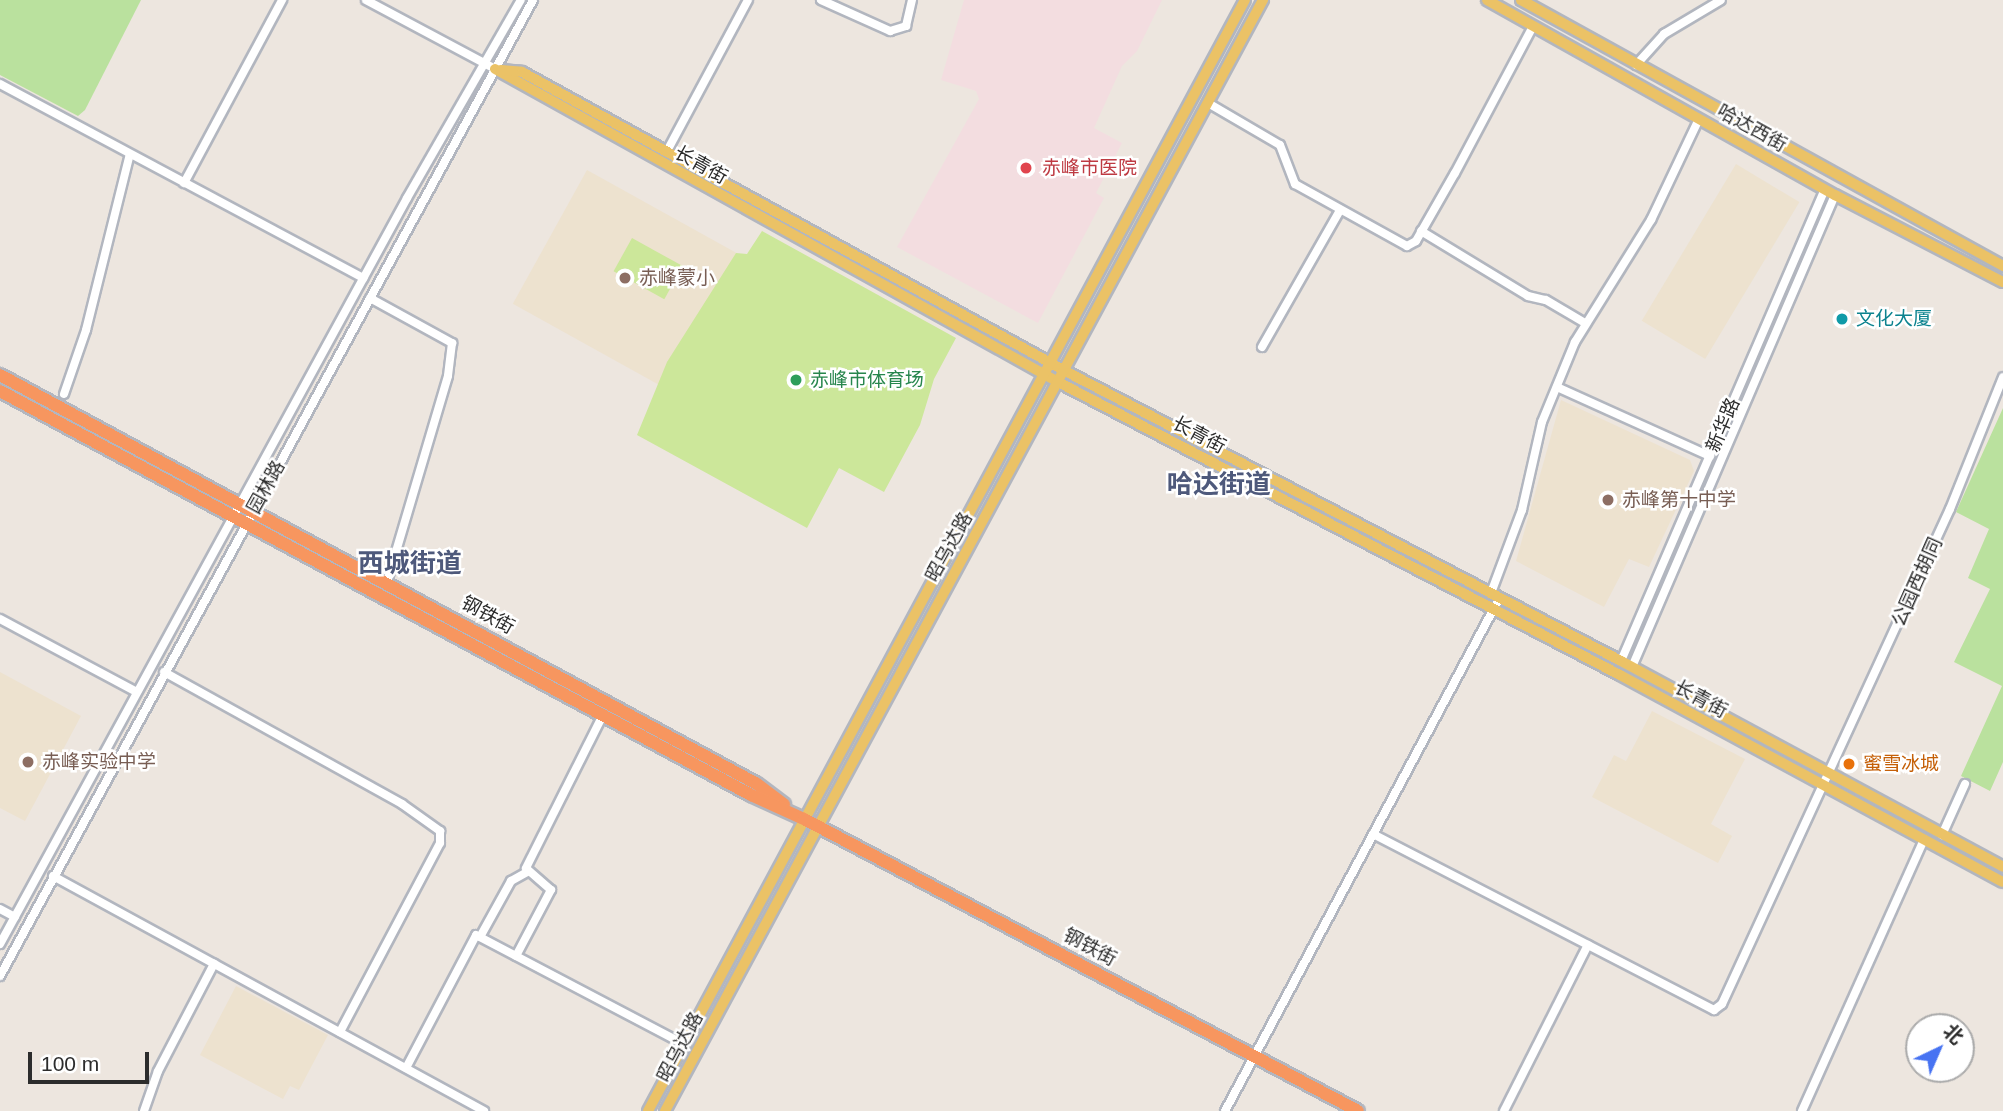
<!DOCTYPE html>
<html>
<head>
<meta charset="utf-8">
<style>
	body { margin:0 }
	#map { position:relative; width:2003px; height:1111px; overflow:hidden; background:#ede6df; font-family:Arial,"Noto Sans SC",sans-serif }
	div>[style] { position:absolute }
	.education>* { inset:0; background:#ede2cf; transform-origin:0 0 }
	.medical>* { inset:0; background:#f3dde0 }
	.green>* { inset:0; background:#bae19e }
	.pitch>* { inset:0; background:#cce79a; transform-origin:0 0 }
	.roads { filter:drop-shadow(2px 0 #b2b6bf) drop-shadow(-2px 0 #b2b6bf) drop-shadow(0 2px #b2b6bf) drop-shadow(0 -2px #b2b6bf) }
	.minor>* { height:8px; margin:-4px; padding:0 4px; transform-origin:4px; border-radius:4px; background:#fff }
	.major>* { height:10px; margin:-5px; padding:0 5px; transform-origin:5px; border-radius:5px; background:#ebc266 }
	.highway>* { height:12px; margin:-6px; padding:0 6px; transform-origin:6px; border-radius:6px; background:#f7965f }
	.dots>* { width:19px; height:19px; translate:-50% -50%; box-sizing:border-box; border:4px solid #fff; border-radius:50% }
	span { translate:-50% -50%; white-space:nowrap; text-align:center; line-height:1.15; -webkit-text-stroke:5px #fff; paint-order:stroke }
	.street-label { font-size:19px; color:#2c2c2c }
	.health-label { font-size:19px; color:#be3a42 }
	.left { translate:0 -50%; text-align:left }
	.education-label { font-size:19px; color:#785e54 }
	.culture-label { font-size:19px; color:#0d838f }
	.leisure-label { font-size:19px; color:#27864d }
	.food-label { font-size:19px; color:#c56008 }
	.district-label { font-size:26px; color:#4e597b; font-weight:700 }
	.north { position:absolute; left:1905px; top:1013px; width:70px; height:70px; box-sizing:border-box; background:#fff; border:2px solid #ababab; border-radius:50%; rotate:44deg; font-size:19px; font-weight:700; line-height:28px; text-align:center; color:#2c2c2c }
	.north::after { content:''; display:block; margin:auto; width:24px; height:32px; background:#4773f2; clip-path:polygon(50% 0,100% 100%,50% 72%,0 100%) }
	.scale { position:absolute; left:28px; top:1052px; width:121px; height:32px; box-sizing:border-box; border:4px solid #2c2c2c; border-top:0; padding-left:9px; font-size:21px; line-height:24px; white-space:nowrap; color:#2c2c2c; -webkit-text-stroke:5px #fff; paint-order:stroke }
</style>
</head>
<body>
<div id="map">
	<div class="education">
		<i style="left:1736px;top:164px;width:74px;height:183px;rotate:31deg"></i>
		<i style="left:587px;top:170px;width:171px;height:153px;rotate:29deg"></i>
		<i style="clip-path:polygon(1561px 400px,1690px 460px,1694px 471px,1649px 567px,1629px 559px,1604px 607px,1516px 561px)"></i>
		<i style="clip-path:polygon(0 672px,81px 716px,25px 821px,0 808px)"></i>
		<i style="clip-path:polygon(1652px 711px,1745px 759px,1711px 824px,1732px 836px,1718px 863px,1592px 797px,1614px 755px,1626px 761px)"></i>
		<i style="clip-path:polygon(236px 986px,328px 1035px,299px 1090px,290px 1086px,283px 1099px,200px 1055px)"></i>
	</div>
	<div class="medical">
		<i style="clip-path:polygon(964px 0,1162px 0,1137px 51px,1122px 66px,1094px 128px,1122px 143px,1096px 193px,1104px 198px,1038px 323px,897px 247px,979px 99px,976px 91px,941px 80px)"></i>
	</div>
	<div class="green">
		<i style="clip-path:polygon(0 0,141px 0,85px 110px,78px 116px,0 75px)"></i>
		<i style="clip-path:polygon(2003px 408px,2003px 762px,1990px 791px,1961px 776px,2002px 686px,1954px 662px,1990px 589px,1968px 578px,1989px 529px,1956px 512px)"></i>
	</div>
	<div class="pitch">
		<i style="clip-path:polygon(762px 231px,956px 338px,934px 379px,920px 425px,884px 492px,839px 468px,807px 528px,637px 435px,667px 362px,736px 253px,747px 254px)"></i>
		<i style="left:632px;top:238px;width:58px;height:38px;rotate:29deg"></i>
	</div>
	<div class="roads">
		<div class="minor">
			<i style="left:366px;top:0;width:146px;rotate:28.1deg"></i>
			<i style="left:821px;top:0;width:76px;rotate:24.2deg"></i>
			<i style="left:890px;top:31px;width:17px;rotate:-17deg"></i>
			<i style="left:906px;top:26px;width:27px;rotate:-77deg"></i>
			<i style="left:1636px;top:65px;width:42px;rotate:-47.9deg"></i>
			<i style="left:1664px;top:34px;width:66px;rotate:-30.8deg"></i>
			<i style="left:0;top:84px;width:412px;rotate:28.1deg"></i>
			<i style="left:1208px;top:103px;width:83px;rotate:30.3deg"></i>
			<i style="left:1280px;top:145px;width:42px;rotate:69deg"></i>
			<i style="left:1295px;top:184px;width:128px;rotate:29deg"></i>
			<i style="left:1407px;top:246px;width:10px;rotate:-29deg"></i>
			<i style="left:1416px;top:241px;width:78px;rotate:-60.2deg"></i>
			<i style="left:1455px;top:173px;width:166px;rotate:-62deg"></i>
			<i style="left:667px;top:151px;width:171px;rotate:-61.8deg"></i>
			<i style="left:184px;top:183px;width:208px;rotate:-61.8deg"></i>
			<i style="left:1421px;top:231px;width:125px;rotate:31.3deg"></i>
			<i style="left:1528px;top:296px;width:18px;rotate:13deg"></i>
			<i style="left:1546px;top:300px;width:45px;rotate:30.5deg"></i>
			<i style="left:370px;top:298px;width:94px;rotate:28.8deg"></i>
			<i style="left:452px;top:343px;width:33px;rotate:97deg"></i>
			<i style="left:448px;top:376px;width:215px;rotate:106.5deg"></i>
			<i style="left:1262px;top:347px;width:158px;rotate:-60.3deg"></i>
			<i style="left:1557px;top:387px;width:168px;rotate:24.3deg"></i>
			<i style="left:64px;top:394px;width:68px;rotate:-71deg"></i>
			<i style="left:86px;top:330px;width:181px;rotate:-76deg"></i>
			<i style="left:1491px;top:593px;width:89px;rotate:-69.5deg"></i>
			<i style="left:1522px;top:510px;width:90px;rotate:-77.2deg"></i>
			<i style="left:1542px;top:422px;width:87px;rotate:-67.6deg"></i>
			<i style="left:1575px;top:342px;width:144px;rotate:-58.1deg"></i>
			<i style="left:1651px;top:220px;width:112px;rotate:-64.6deg"></i>
			<i style="left:0;top:619px;width:155px;rotate:28.1deg"></i>
			<i style="left:1621px;top:661px;width:514px;rotate:-66.63deg"></i>
			<i style="left:1632px;top:667px;width:514px;rotate:-66.73deg"></i>
			<i style="left:164px;top:672px;width:272px;rotate:29deg"></i>
			<i style="left:402px;top:804px;width:47px;rotate:35.4deg"></i>
			<i style="left:440px;top:831px;width:12px;rotate:90deg"></i>
			<i style="left:440px;top:843px;width:214px;rotate:117.9deg"></i>
			<i style="left:1373px;top:834px;width:384px;rotate:27.3deg"></i>
			<i style="left:1714px;top:1010px;width:10px;rotate:-37deg"></i>
			<i style="left:1722px;top:1004px;width:545px;rotate:-65.27deg"></i>
			<i style="left:1950px;top:509px;width:142px;rotate:-68.1deg"></i>
			<i style="left:1942px;top:835px;width:56px;rotate:-65.7deg"></i>
			<i style="left:53px;top:876px;width:491px;rotate:28.6deg"></i>
			<i style="left:0;top:909px;width:17px;rotate:28deg"></i>
			<i style="left:480px;top:937px;width:64px;rotate:-61deg"></i>
			<i style="left:511px;top:881px;width:18px;rotate:-29deg"></i>
			<i style="left:0;top:944px;width:850px;rotate:-61.38deg"></i>
			<i style="left:407px;top:198px;width:228px;rotate:-60.1deg"></i>
			<i style="left:516px;top:956px;width:75px;rotate:-62.1deg"></i>
			<i style="left:551px;top:890px;width:33px;rotate:-139deg"></i>
			<i style="left:526px;top:868px;width:171px;rotate:-63.3deg"></i>
			<i style="left:0;top:976px;width:1112px;rotate:-61.36deg"></i>
			<i style="left:406px;top:1068px;width:150px;rotate:-62.2deg"></i>
			<i style="left:476px;top:935px;width:235px;rotate:27.7deg"></i>
			<i style="left:144px;top:1111px;width:42px;rotate:-70.7deg"></i>
			<i style="left:158px;top:1071px;width:121px;rotate:-62.4deg"></i>
			<i style="left:1225px;top:1111px;width:583px;rotate:-61.85deg"></i>
			<i style="left:1504px;top:1111px;width:186px;rotate:-63.2deg"></i>
			<i style="left:1802px;top:1111px;width:298px;rotate:-65.8deg"></i>
		</div>
		<div class="major">
			<i style="left:1487px;top:0;width:399px;rotate:29.3deg"></i>
			<i style="left:1835px;top:195px;width:189px;rotate:27.4deg"></i>
			<i style="left:1521px;top:0;width:551px;rotate:28.89deg"></i>
			<i style="left:495px;top:69px;width:646px;rotate:29.06deg"></i>
			<i style="left:1060px;top:383px;width:632px;rotate:27.54deg"></i>
			<i style="left:1620px;top:675px;width:435px;rotate:28.4deg"></i>
			<i style="left:501px;top:70px;width:21px;rotate:5deg"></i>
			<i style="left:522px;top:72px;width:622px;rotate:28.83deg"></i>
			<i style="left:1067px;top:372px;width:625px;rotate:27.55deg"></i>
			<i style="left:1621px;top:661px;width:434px;rotate:28.3deg"></i>
			<i style="left:648px;top:1111px;width:1261px;rotate:-61.75deg"></i>
			<i style="left:665px;top:1111px;width:1262px;rotate:-61.71deg"></i>
		</div>
		<div class="highway">
			<i style="left:0;top:375px;width:860px;rotate:28.38deg"></i>
			<i style="left:757px;top:784px;width:34px;rotate:37deg"></i>
			<i style="left:0;top:391px;width:853px;rotate:28.28deg"></i>
			<i style="left:751px;top:795px;width:58px;rotate:24.4deg"></i>
			<i style="left:804px;top:819px;width:626px;rotate:27.79deg"></i>
		</div>
	</div>
	<div class="dots">
		<i style="left:1026px;top:168px;background:#e0444e"></i>
		<i style="left:625px;top:278px;background:#8d6e63"></i>
		<i style="left:1842px;top:319px;background:#0f9aa8"></i>
		<i style="left:796px;top:380px;background:#2e9e5b"></i>
		<i style="left:1608px;top:500px;background:#8d6e63"></i>
		<i style="left:28px;top:762px;background:#8d6e63"></i>
		<i style="left:1849px;top:764px;background:#e8710a"></i>
	</div>
	<div class="street-label">
		<span style="left:1752px;top:128px;rotate:29deg">哈达西街</span>
		<span style="left:701px;top:165px;rotate:29deg">长青街</span>
		<span style="left:1723px;top:425px;rotate:-67deg">新华路</span>
		<span style="left:1199px;top:435px;rotate:28deg">长青街</span>
		<span style="left:266px;top:487px;rotate:-61deg">园林路</span>
		<span style="left:949px;top:547px;rotate:-61deg">昭乌达路</span>
		<span style="left:1917px;top:582px;rotate:-66deg">公园西胡同</span>
		<span style="left:488px;top:615px;rotate:29deg">钢铁街</span>
		<span style="left:1701px;top:699px;rotate:28deg">长青街</span>
		<span style="left:1090px;top:947px;rotate:28deg">钢铁街</span>
		<span style="left:680px;top:1047px;rotate:-62deg">昭乌达路</span>
	</div>
	<div class="health-label">
		<span class="left" style="left:1042px;top:168px">赤峰市医院</span>
	</div>
	<div class="education-label">
		<span class="left" style="left:639px;top:278px">赤峰蒙小</span>
		<span class="left" style="left:1622px;top:500px">赤峰第十中学</span>
		<span class="left" style="left:42px;top:762px">赤峰实验中学</span>
	</div>
	<div class="culture-label">
		<span class="left" style="left:1856px;top:319px">文化大厦</span>
	</div>
	<div class="leisure-label">
		<span class="left" style="left:810px;top:380px">赤峰市体育场</span>
	</div>
	<div class="food-label">
		<span class="left" style="left:1863px;top:764px">蜜雪冰城</span>
	</div>
	<div class="district-label">
		<span style="left:1219px;top:485px">哈达街道</span>
		<span style="left:410px;top:564px">西城街道</span>
	</div>
	<div class="north">北</div>
	<div class="scale">100 m</div>
</div>
</body>
</html>
